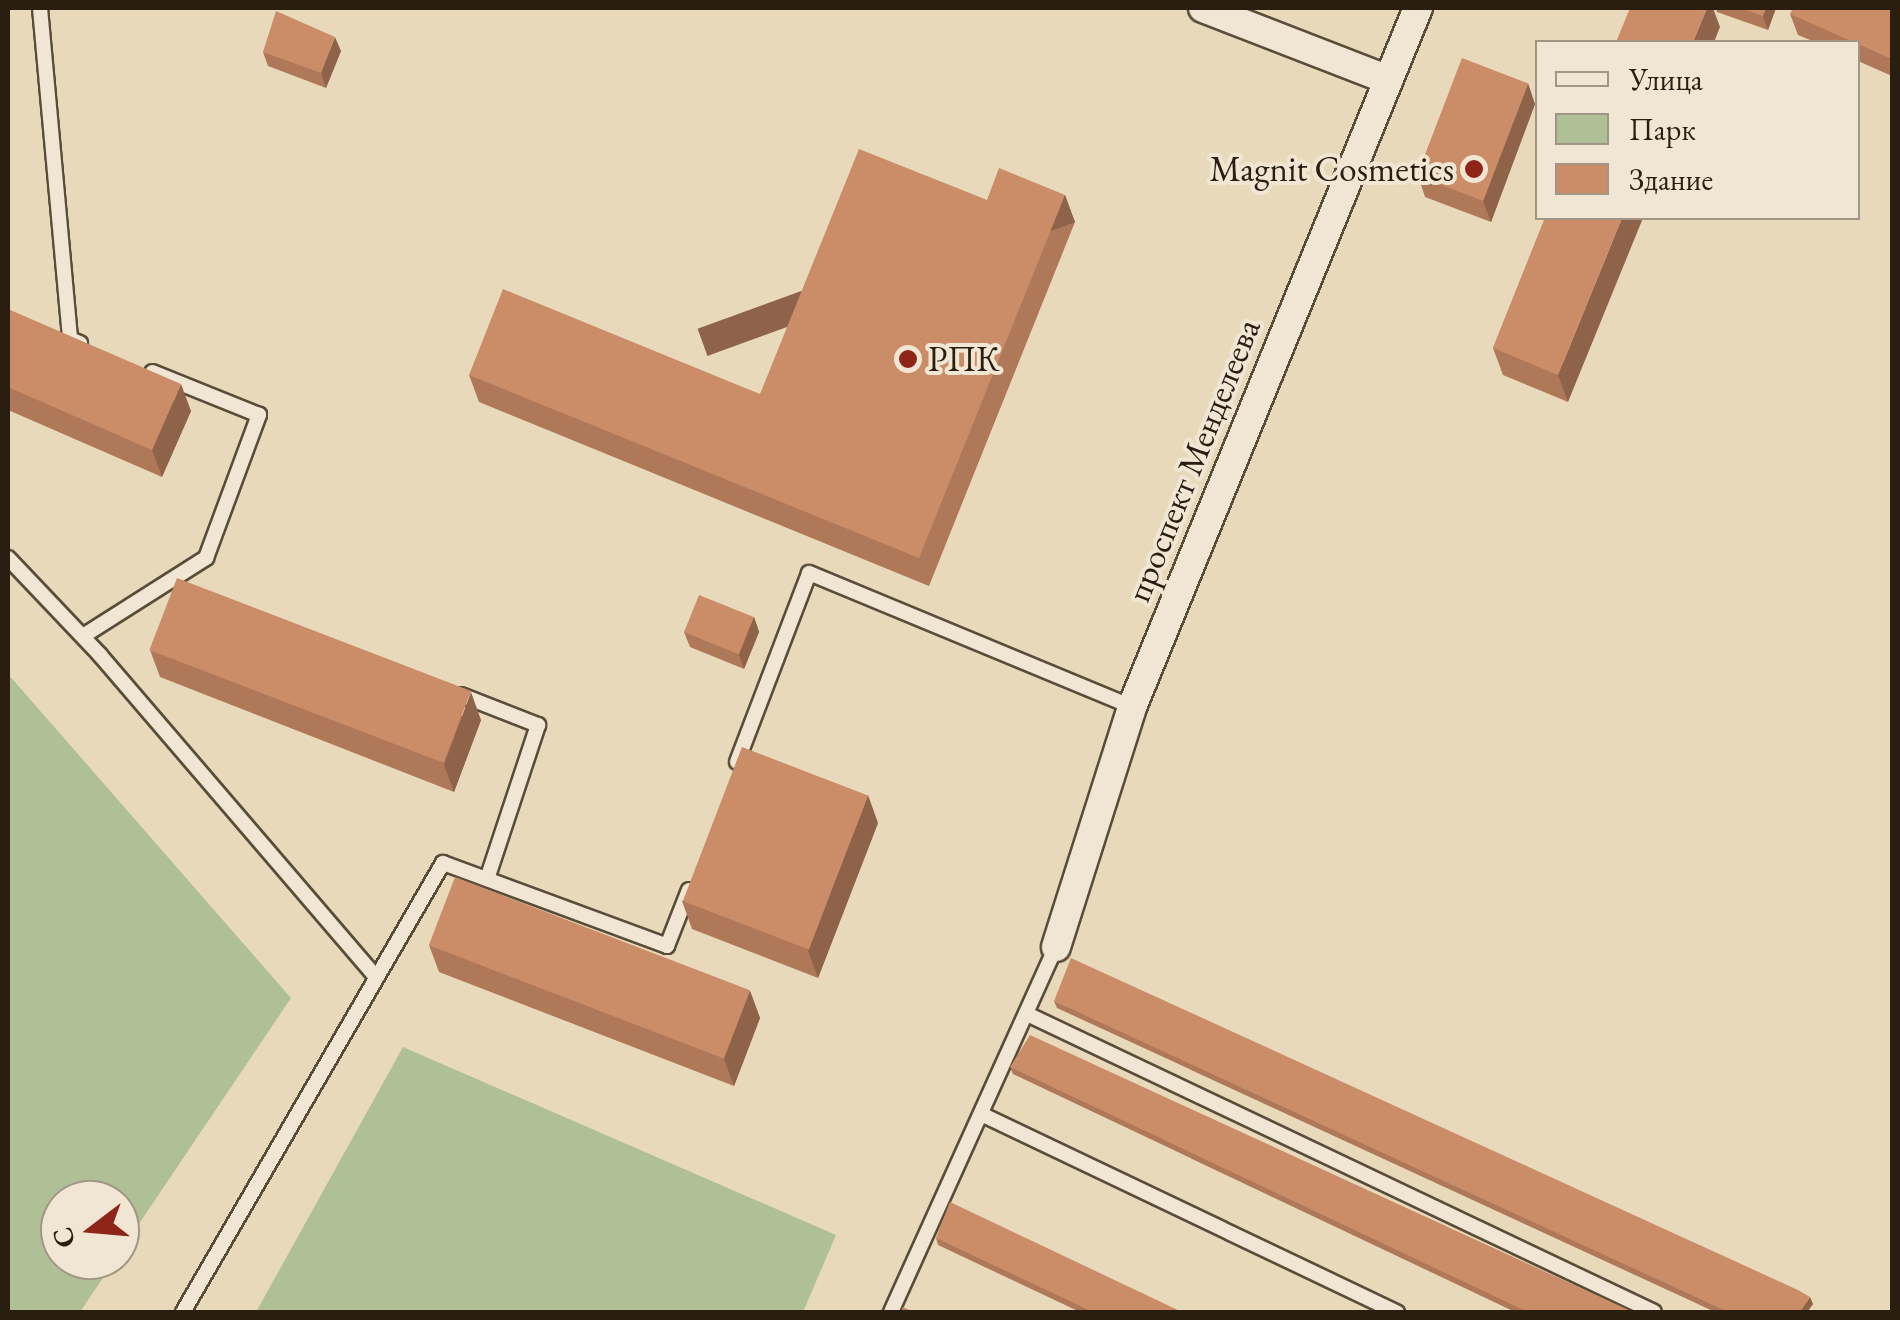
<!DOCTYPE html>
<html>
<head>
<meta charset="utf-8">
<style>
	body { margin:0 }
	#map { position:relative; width:1900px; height:1320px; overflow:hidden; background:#e9d9bb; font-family:"EB Garamond",serif }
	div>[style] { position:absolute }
	.green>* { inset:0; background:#b0c096 }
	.roads { filter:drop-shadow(2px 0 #594d3a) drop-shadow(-2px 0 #594d3a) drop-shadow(0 2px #594d3a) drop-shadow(0 -2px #594d3a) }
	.service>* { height:14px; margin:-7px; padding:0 7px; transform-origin:7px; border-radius:7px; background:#f1e6d3 }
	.minor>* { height:28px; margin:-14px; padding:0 14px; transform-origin:14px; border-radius:14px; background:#f1e6d3 }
	.wall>* { inset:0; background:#af7959 }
	.shaded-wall>* { inset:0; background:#8e6349; transform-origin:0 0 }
	.building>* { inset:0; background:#cb8d68; transform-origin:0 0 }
	.dots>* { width:28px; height:28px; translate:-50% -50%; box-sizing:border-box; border:5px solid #f1e6d3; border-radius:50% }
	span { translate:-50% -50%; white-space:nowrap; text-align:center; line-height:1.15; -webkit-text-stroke:8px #f1e6d3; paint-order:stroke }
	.poi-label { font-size:35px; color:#291e0f }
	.right { translate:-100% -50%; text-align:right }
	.left { translate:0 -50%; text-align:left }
	.street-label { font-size:35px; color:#291e0f }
	.frame { position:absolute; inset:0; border:10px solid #291e0f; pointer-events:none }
	.legend { position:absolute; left:1535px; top:40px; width:325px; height:180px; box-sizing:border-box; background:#f1e6d3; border:2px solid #a19685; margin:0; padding:12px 18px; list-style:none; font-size:30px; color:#291e0f }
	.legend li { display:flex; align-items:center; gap:20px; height:50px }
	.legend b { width:50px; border:2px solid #a19685 }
	.north { position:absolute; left:40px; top:1180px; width:100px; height:100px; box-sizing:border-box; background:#f1e6d3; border:2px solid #a19685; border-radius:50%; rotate:254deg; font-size:28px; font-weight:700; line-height:40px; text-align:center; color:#291e0f }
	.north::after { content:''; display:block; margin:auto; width:35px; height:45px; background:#8f2418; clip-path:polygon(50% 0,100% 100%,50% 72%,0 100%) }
</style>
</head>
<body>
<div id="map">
	<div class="green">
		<i style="clip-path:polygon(8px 674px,291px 998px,120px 1252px,120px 1200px,60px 1200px,60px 1260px,115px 1260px,80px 1312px,8px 1312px)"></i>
		<i style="clip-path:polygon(403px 1047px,836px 1235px,803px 1312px,256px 1312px)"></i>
	</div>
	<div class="roads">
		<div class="service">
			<i style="left:40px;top:8px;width:332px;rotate:84.8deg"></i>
			<i style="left:70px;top:339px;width:11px;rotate:22deg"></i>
			<i style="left:8px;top:558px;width:134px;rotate:46.5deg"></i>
			<i style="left:100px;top:655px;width:423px;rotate:49.4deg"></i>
			<i style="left:83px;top:636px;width:146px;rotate:-32.4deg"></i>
			<i style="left:206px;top:558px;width:153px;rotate:-69.7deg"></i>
			<i style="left:259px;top:415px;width:115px;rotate:-158.1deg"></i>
			<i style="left:461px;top:695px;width:83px;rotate:21.3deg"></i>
			<i style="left:538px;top:725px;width:162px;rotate:108.3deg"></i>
			<i style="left:737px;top:762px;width:202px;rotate:-69.1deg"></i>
			<i style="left:809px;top:573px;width:350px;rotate:22.5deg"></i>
			<i style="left:1027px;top:1014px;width:694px;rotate:25.42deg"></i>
			<i style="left:981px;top:1114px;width:461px;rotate:25.5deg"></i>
			<i style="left:183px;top:1312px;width:519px;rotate:-59.93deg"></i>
			<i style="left:443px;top:863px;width:239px;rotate:20.3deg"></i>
			<i style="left:667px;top:946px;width:60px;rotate:-68.6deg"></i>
			<i style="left:891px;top:1312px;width:401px;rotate:-65.7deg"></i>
		</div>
		<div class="minor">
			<i style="left:1203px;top:8px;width:199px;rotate:21.2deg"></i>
			<i style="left:1056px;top:947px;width:252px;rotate:-72.4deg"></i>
			<i style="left:1132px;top:707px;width:755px;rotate:-67.75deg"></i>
		</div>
	</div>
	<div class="wall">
		<i style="clip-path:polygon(1716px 8px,1776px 8px,1768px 30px,1717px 12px)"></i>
		<i style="clip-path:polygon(1892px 8px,1892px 76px,1858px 61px,1858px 42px,1815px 42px,1798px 35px,1790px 14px)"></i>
		<i style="clip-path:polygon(341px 51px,326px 88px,268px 66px,263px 52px)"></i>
		<i style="clip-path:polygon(1535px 104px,1491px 222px,1425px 197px,1418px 176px)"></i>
		<i style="clip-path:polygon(1065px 195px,1075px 222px,929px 586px,479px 402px,469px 375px,760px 394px,987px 200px)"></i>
		<i style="clip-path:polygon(1545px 218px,1568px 402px,1503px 375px,1493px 348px)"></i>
		<i style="clip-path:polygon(8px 309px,191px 411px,162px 477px,8px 410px)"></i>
		<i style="clip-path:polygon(754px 617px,759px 632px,744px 669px,690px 647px,684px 632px)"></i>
		<i style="clip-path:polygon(150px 650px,481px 720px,454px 792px,160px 677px)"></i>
		<i style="clip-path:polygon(878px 823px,818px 978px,692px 929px,682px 901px)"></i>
		<i style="clip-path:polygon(429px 945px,750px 991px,760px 1018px,734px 1086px,439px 972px)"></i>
		<i style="clip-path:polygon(1054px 1001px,1813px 1304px,1807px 1312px,1715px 1312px,1057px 1008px)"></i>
		<i style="clip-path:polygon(1010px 1067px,1633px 1312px,1515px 1312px,1013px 1074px)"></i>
		<i style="clip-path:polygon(936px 1238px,1182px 1312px,1080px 1312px,938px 1245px)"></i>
	</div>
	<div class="shaded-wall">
		<i style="clip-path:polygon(1707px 8px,1713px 8px,1720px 27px,1714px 42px,1693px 42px)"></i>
		<i style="clip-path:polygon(1766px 8px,1776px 8px,1768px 30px,1763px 16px)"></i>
		<i style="clip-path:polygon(335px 37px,341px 51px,326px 88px,321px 73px)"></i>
		<i style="clip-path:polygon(1528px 83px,1535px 104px,1491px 222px,1483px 201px)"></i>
		<i style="left:1065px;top:195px;width:29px;height:391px;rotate:70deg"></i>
		<i style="clip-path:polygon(1622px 218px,1643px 218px,1568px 402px,1558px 375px)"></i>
		<i style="clip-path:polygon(181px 384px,191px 411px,162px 477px,152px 450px)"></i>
		<i style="clip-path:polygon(754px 617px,759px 632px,744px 669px,739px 655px)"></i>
		<i style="clip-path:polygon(471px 692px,481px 720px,454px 792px,444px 765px)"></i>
		<i style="clip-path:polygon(868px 795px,878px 823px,818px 978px,808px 951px)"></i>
		<i style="clip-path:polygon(750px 991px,760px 1018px,734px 1086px,724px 1059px)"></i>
		<i style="clip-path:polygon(1810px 1297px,1813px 1304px,1807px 1312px,1800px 1312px)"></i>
	</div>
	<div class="building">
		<i style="clip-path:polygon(1630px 8px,1707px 8px,1693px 42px,1616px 42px)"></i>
		<i style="clip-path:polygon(1740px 8px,1766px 8px,1763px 16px)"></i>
		<i style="clip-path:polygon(1793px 8px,1892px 8px,1892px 59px,1790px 14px)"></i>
		<i style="clip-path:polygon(276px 11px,335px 37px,321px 73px,263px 52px)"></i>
		<i style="left:1462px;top:58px;width:71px;height:126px;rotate:21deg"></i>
		<i style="clip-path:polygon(859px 149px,987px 200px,999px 168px,1065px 195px,919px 558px,469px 375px,503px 289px,760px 394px)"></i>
		<i style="clip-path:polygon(1545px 218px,1622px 218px,1558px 375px,1493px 348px)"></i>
		<i style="clip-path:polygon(8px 309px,181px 384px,152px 450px,8px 387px)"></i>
		<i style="left:177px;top:578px;width:315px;height:77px;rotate:21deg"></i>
		<i style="left:699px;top:595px;width:59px;height:40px;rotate:22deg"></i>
		<i style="left:742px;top:747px;width:135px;height:165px;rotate:21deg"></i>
		<i style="left:455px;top:877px;width:316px;height:73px;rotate:21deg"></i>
		<i style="clip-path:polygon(1071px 958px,1798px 1290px,1810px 1297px,1800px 1312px,1728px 1312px,1054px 1001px)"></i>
		<i style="clip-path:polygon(1030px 1035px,1633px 1312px,1528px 1312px,1010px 1067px)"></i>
		<i style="clip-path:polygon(950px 1202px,1182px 1312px,1093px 1312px,936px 1238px)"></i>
		<i style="clip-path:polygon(903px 1307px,914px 1312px,901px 1312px)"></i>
	</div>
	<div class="dots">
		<i style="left:1474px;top:169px;background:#8f2418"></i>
		<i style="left:908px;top:359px;background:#8f2418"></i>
	</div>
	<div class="poi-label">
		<span class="right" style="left:1454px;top:169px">Magnit Cosmetics</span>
		<span class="left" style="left:928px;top:359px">РПК</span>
	</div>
	<div class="street-label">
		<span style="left:1193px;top:460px;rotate:-68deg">проспект Менделеева</span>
	</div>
	<div class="frame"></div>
	<ul class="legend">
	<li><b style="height:12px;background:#f1e6d3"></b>Улица</li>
	<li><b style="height:28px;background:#b0c096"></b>Парк</li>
	<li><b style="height:28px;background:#cb8d68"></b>Здание</li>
	</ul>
	<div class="north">С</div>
</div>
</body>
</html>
